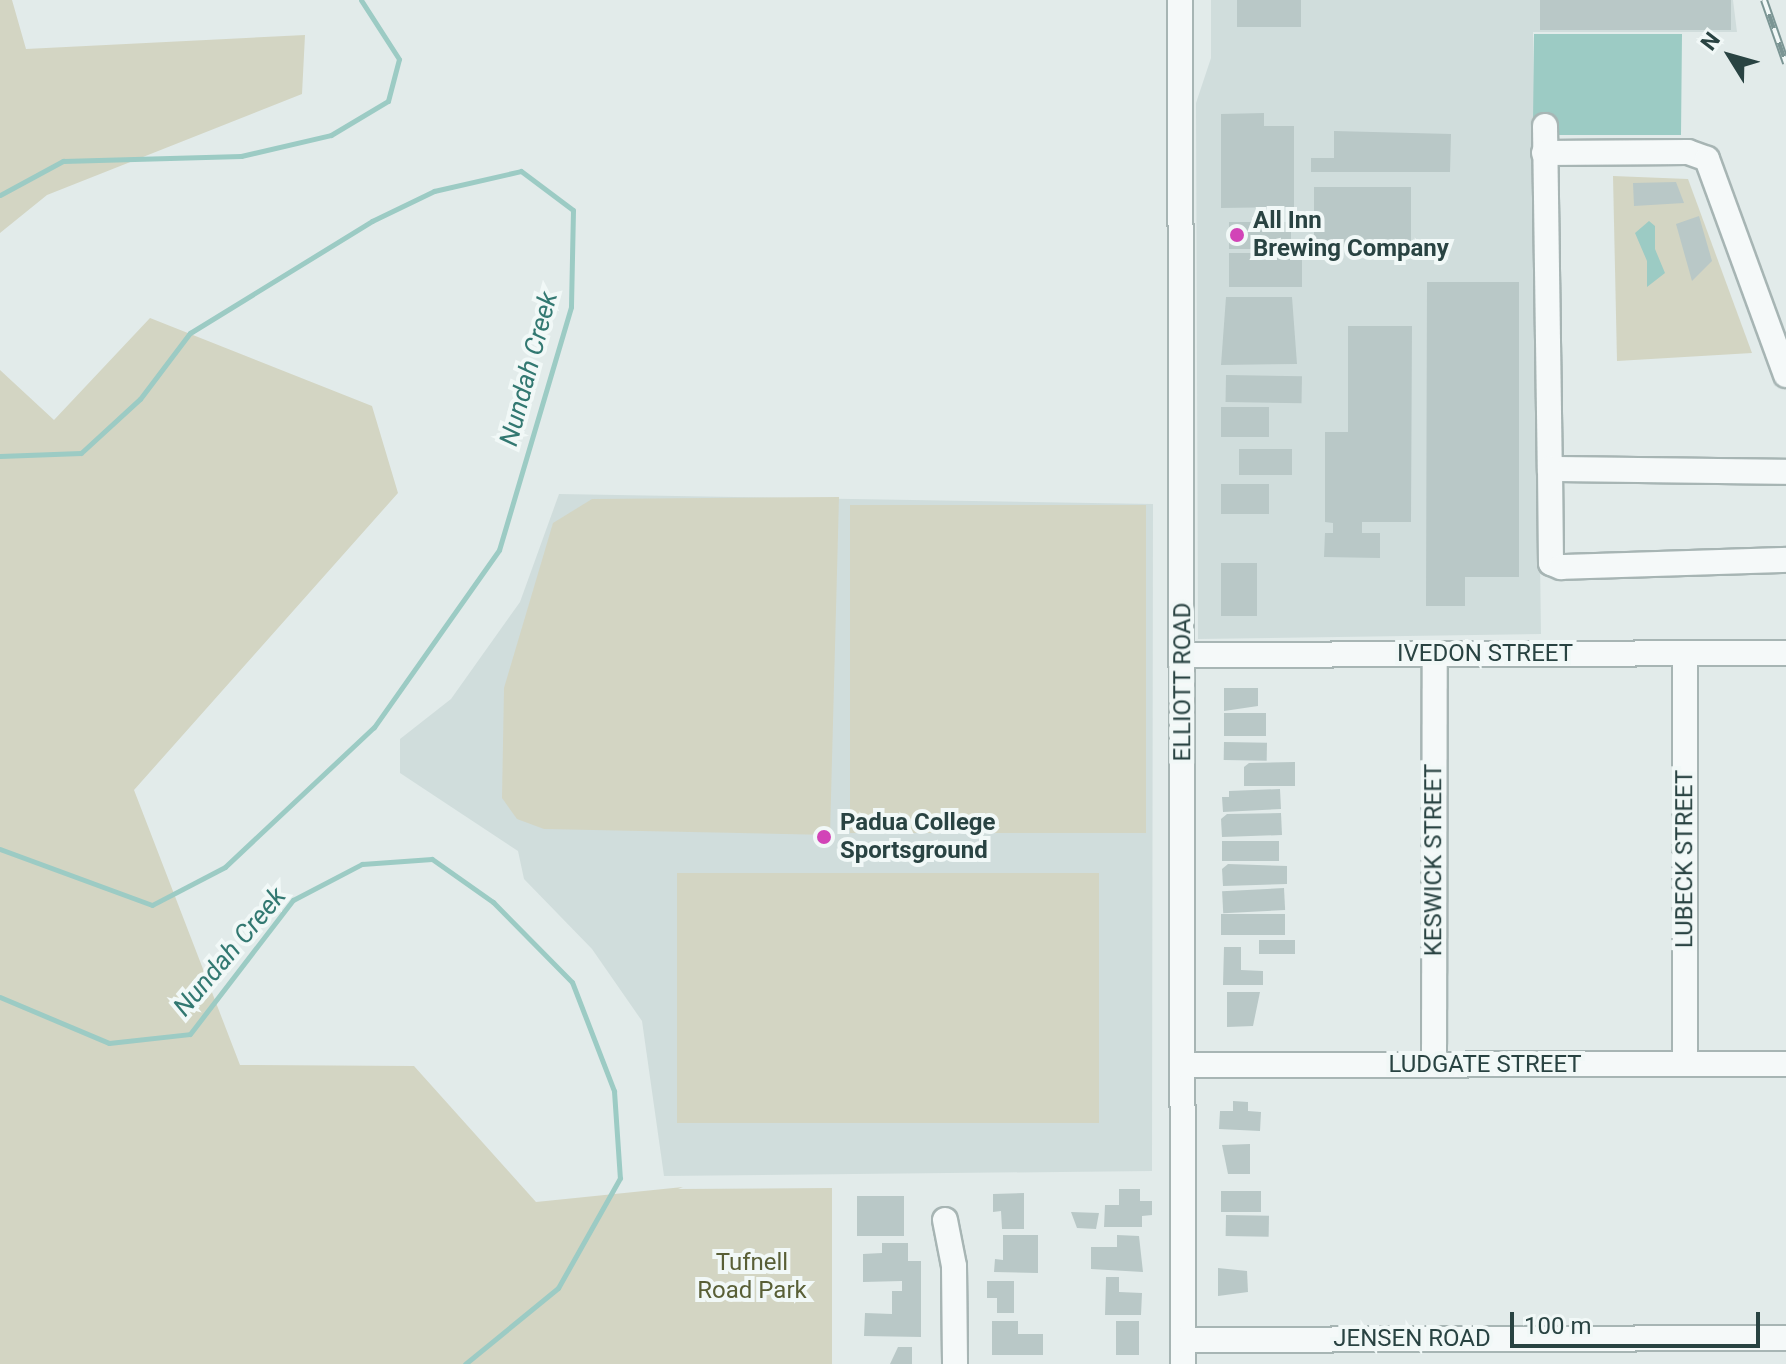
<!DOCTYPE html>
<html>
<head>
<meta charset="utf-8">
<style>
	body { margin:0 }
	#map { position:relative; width:1786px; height:1364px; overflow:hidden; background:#e2ebea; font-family:Roboto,sans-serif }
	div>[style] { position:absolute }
	.built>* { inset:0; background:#d0dddc }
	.green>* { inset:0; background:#d3d5c3; transform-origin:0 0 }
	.water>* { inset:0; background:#9ccbc4 }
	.stream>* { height:5px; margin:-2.5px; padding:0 2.5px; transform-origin:2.5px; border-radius:2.5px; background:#9ccbc4 }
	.building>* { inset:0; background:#b9c8c7; transform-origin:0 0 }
	.roads { filter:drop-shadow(2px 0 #a7b5b4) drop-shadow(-2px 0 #a7b5b4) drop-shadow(0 2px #a7b5b4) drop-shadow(0 -2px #a7b5b4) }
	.minor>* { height:24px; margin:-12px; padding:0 12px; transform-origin:12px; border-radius:12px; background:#f5f9f9 }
	.rail>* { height:8px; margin-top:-4px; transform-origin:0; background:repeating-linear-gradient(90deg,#f1f8f7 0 15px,#7b9594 0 30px); box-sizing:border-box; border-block:2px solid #7b9594 }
	.dots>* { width:22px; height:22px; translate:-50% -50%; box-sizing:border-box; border:4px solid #f1f8f7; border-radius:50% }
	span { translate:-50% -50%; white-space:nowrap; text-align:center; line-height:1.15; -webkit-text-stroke:8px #f1f8f7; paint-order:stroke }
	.poi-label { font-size:24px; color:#294342; font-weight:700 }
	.left { translate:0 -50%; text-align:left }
	.street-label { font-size:24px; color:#294342 }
	.park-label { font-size:24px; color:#595f36 }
	.water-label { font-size:26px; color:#327871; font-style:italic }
	.north { position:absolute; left:1690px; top:16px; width:80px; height:80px; -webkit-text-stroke:6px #f1f8f7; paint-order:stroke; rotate:307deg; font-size:22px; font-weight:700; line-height:32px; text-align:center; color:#294342 }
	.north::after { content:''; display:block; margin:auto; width:28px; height:36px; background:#294342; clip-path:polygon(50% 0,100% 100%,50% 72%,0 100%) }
	.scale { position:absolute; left:1510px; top:1312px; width:250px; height:36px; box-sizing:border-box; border:4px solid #294342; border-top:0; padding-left:10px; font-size:24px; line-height:28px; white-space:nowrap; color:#294342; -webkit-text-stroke:6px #f1f8f7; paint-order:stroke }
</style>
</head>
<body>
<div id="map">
	<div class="built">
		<i style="clip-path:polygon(1211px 0,1733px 0,1737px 32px,1533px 32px,1541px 634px,1198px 639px,1196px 103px,1211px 58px)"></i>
		<i style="clip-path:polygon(559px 494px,1153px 504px,1152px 1171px,664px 1176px,642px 1021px,592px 949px,524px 879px,518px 851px,400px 773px,400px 739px,451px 699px,520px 602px)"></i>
	</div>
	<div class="green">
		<i style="clip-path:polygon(0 0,12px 0,26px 49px,305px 35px,302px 94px,47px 195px,0 233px)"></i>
		<i style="clip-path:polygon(1613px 176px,1688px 179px,1752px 353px,1617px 361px)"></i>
		<i style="clip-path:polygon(150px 318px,372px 406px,398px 493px,134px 790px,240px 1065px,414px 1066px,536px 1202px,683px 1187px,678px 1189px,832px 1188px,832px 1364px,0 1364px,0 370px,54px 420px)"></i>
		<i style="clip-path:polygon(839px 497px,830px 835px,544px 829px,517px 819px,502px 798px,504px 688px,553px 523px,592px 499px)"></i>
		<i style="left:850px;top:505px;width:296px;height:328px"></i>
		<i style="left:677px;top:873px;width:422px;height:250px"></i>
	</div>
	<div class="water">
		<i style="clip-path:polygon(1534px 34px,1682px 34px,1681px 135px,1553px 135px,1553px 122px,1533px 122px)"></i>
		<i style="clip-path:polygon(1649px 221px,1655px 226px,1655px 249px,1665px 273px,1647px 287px,1647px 261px,1635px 233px)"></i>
	</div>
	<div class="stream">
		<i style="left:0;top:195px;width:72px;rotate:-28.4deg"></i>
		<i style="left:63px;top:161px;width:178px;rotate:-1.6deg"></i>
		<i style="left:241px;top:156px;width:92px;rotate:-13.1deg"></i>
		<i style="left:331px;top:135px;width:66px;rotate:-30.8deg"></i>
		<i style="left:388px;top:101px;width:43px;rotate:-75.3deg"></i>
		<i style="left:399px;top:59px;width:70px;rotate:-122.8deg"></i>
		<i style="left:0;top:456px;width:81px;rotate:-2.1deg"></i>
		<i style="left:81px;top:453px;width:80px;rotate:-42.5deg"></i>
		<i style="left:140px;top:399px;width:83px;rotate:-52.9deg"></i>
		<i style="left:190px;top:333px;width:214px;rotate:-31.6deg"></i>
		<i style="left:372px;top:221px;width:69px;rotate:-25.8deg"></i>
		<i style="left:434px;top:191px;width:89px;rotate:-12.9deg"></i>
		<i style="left:521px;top:171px;width:65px;rotate:36.9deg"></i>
		<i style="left:573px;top:210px;width:97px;rotate:91.2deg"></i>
		<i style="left:571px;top:307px;width:253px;rotate:106.5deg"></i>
		<i style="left:499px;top:550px;width:217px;rotate:125.2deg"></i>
		<i style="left:374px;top:727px;width:204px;rotate:136.8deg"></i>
		<i style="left:225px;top:867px;width:82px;rotate:152.5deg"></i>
		<i style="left:152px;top:905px;width:162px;rotate:-159.8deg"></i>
		<i style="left:0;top:997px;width:118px;rotate:22.9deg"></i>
		<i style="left:109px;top:1043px;width:81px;rotate:-6.3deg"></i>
		<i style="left:190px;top:1034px;width:169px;rotate:-52.5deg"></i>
		<i style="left:293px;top:900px;width:78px;rotate:-27.6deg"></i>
		<i style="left:362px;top:864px;width:70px;rotate:-4.1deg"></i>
		<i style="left:432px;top:859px;width:75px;rotate:35.2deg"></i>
		<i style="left:493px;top:902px;width:112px;rotate:45.4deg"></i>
		<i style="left:572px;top:982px;width:117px;rotate:68.9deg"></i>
		<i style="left:614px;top:1091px;width:87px;rotate:86.1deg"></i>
		<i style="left:620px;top:1178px;width:126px;rotate:119.4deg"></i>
		<i style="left:558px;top:1288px;width:120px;rotate:140.7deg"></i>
	</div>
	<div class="building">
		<i style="left:1237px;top:0;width:64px;height:27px"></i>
		<i style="left:1540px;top:0;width:191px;height:30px"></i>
		<i style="clip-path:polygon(1264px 113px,1264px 126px,1294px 126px,1294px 207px,1221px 208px,1221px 114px)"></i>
		<i style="clip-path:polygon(1334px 131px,1451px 134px,1450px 172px,1311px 172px,1311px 158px,1334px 158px)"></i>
		<i style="clip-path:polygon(1676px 182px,1684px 203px,1634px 206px,1633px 183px)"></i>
		<i style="left:1411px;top:187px;width:60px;height:97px;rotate:90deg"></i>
		<i style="clip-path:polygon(1699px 216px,1712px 261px,1692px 281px,1676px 224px)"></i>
		<i style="left:1291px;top:222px;width:27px;height:62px;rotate:90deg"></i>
		<i style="left:1229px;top:253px;width:73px;height:34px"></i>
		<i style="clip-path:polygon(1427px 282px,1519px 282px,1519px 577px,1465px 577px,1465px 606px,1426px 606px)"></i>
		<i style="clip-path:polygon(1226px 297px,1292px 297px,1297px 364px,1221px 365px)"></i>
		<i style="clip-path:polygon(1348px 326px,1412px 326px,1411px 522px,1362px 522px,1362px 533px,1380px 533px,1380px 558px,1324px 557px,1325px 533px,1333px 533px,1333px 523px,1325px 522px,1325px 432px,1348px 432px)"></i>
		<i style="left:1226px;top:375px;width:76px;height:27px;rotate:1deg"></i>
		<i style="left:1221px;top:407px;width:48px;height:30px"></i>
		<i style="left:1239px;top:449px;width:53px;height:26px"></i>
		<i style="left:1221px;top:484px;width:48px;height:30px"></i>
		<i style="left:1221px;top:563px;width:36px;height:53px"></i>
		<i style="clip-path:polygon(1224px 688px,1258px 688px,1258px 706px,1224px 711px)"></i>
		<i style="left:1224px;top:713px;width:42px;height:23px"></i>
		<i style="left:1224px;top:742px;width:43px;height:18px;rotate:1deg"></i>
		<i style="clip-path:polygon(1295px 762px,1295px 786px,1244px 786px,1244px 767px,1249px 763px)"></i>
		<i style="clip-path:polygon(1280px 789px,1281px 809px,1223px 812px,1222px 797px,1229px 797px,1229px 791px)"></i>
		<i style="clip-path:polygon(1281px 813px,1282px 835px,1222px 837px,1221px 819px,1227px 814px)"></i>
		<i style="left:1222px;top:841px;width:57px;height:20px"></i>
		<i style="clip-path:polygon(1228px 864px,1287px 866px,1287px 884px,1223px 886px,1222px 869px)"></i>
		<i style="left:1284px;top:888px;width:22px;height:62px;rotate:87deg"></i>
		<i style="left:1285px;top:914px;width:21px;height:64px;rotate:90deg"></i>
		<i style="left:1259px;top:940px;width:36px;height:14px"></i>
		<i style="clip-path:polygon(1224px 947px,1241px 947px,1241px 970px,1263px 971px,1263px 985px,1223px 985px)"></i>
		<i style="clip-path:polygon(1227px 992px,1260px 992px,1253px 1026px,1227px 1027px)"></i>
		<i style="clip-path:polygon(1233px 1101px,1248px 1102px,1248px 1111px,1261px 1112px,1260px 1131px,1219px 1129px,1220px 1111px,1233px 1111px)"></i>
		<i style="clip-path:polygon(1250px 1144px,1250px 1174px,1228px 1174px,1222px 1145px)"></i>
		<i style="clip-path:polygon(1119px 1189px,1140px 1189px,1140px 1201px,1152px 1201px,1152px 1215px,1142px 1216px,1142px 1227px,1104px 1227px,1105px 1205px,1119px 1205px)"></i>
		<i style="left:1221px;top:1191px;width:40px;height:21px"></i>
		<i style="clip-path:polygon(1024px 1193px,1024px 1229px,1002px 1229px,1001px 1211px,993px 1212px,993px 1194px)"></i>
		<i style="left:857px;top:1196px;width:47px;height:40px"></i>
		<i style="clip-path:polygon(1071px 1212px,1099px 1213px,1096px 1229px,1077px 1228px)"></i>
		<i style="left:1226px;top:1215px;width:43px;height:21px;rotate:1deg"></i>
		<i style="clip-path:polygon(1003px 1235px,1038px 1235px,1038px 1273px,994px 1272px,995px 1259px,1003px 1260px)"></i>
		<i style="clip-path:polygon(1117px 1235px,1139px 1236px,1143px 1272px,1091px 1269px,1091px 1247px,1117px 1247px)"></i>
		<i style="clip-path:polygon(882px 1243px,908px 1243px,908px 1261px,921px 1261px,921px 1337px,864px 1336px,865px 1313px,892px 1314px,892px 1291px,902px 1291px,902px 1281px,863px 1282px,863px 1254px,882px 1253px)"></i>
		<i style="clip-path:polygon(1218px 1268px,1247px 1271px,1248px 1292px,1218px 1296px)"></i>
		<i style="clip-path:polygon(1106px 1277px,1119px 1277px,1119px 1292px,1142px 1293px,1141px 1315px,1105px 1315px)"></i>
		<i style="clip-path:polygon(987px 1281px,1014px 1281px,1014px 1313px,997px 1313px,997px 1298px,987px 1298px)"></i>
		<i style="clip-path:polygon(992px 1321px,1018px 1321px,1018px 1334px,1043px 1334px,1043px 1355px,992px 1355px)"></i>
		<i style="left:1116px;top:1321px;width:23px;height:34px"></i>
		<i style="clip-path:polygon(898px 1347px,912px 1347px,912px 1364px,890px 1364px)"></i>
	</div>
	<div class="roads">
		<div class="minor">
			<i style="left:1180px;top:0;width:1364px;rotate:89.87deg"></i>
			<i style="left:1545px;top:126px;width:343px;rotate:89.2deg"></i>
			<i style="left:1550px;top:469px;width:236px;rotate:0.7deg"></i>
			<i style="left:1544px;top:153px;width:144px;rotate:-0.4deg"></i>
			<i style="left:1688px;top:152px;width:20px;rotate:20deg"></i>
			<i style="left:1707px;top:159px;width:230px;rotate:69.9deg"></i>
			<i style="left:1550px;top:469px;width:94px;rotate:89.4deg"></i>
			<i style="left:1551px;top:563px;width:11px;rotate:22deg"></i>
			<i style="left:1561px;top:567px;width:225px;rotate:-1.8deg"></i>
			<i style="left:1183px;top:655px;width:603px;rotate:-0.19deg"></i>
			<i style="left:1685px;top:1064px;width:410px;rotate:-90deg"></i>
			<i style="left:1183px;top:1065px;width:603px;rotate:-0.1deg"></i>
			<i style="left:1434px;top:1065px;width:411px;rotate:-89.9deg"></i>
			<i style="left:945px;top:1220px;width:47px;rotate:78.9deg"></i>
			<i style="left:954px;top:1266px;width:98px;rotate:89.4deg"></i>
			<i style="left:1183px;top:1340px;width:603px;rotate:-0.19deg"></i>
		</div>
	</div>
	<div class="rail">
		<i style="left:1764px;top:0;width:67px;rotate:70.8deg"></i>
	</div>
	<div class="dots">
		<i style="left:1237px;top:235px;background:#d244b7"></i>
		<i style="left:824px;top:837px;background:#d244b7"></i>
	</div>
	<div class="poi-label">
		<span class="left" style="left:1253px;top:235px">All Inn<br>Brewing Company</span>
		<span class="left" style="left:840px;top:837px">Padua College<br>Sportsground</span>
	</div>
	<div class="street-label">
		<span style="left:1485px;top:654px">IVEDON STREET</span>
		<span style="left:1183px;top:682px;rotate:-90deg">ELLIOTT ROAD</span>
		<span style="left:1685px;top:859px;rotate:-90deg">LUBECK STREET</span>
		<span style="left:1434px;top:860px;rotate:-90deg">KESWICK STREET</span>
		<span style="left:1485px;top:1065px">LUDGATE STREET</span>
		<span style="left:1412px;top:1339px">JENSEN ROAD</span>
	</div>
	<div class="park-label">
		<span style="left:752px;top:1277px">Tufnell<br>Road Park</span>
	</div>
	<div class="water-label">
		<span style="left:529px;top:369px;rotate:-75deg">Nundah Creek</span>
		<span style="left:230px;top:952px;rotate:-50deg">Nundah Creek</span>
	</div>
	<div class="north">N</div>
	<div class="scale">100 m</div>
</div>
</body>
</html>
